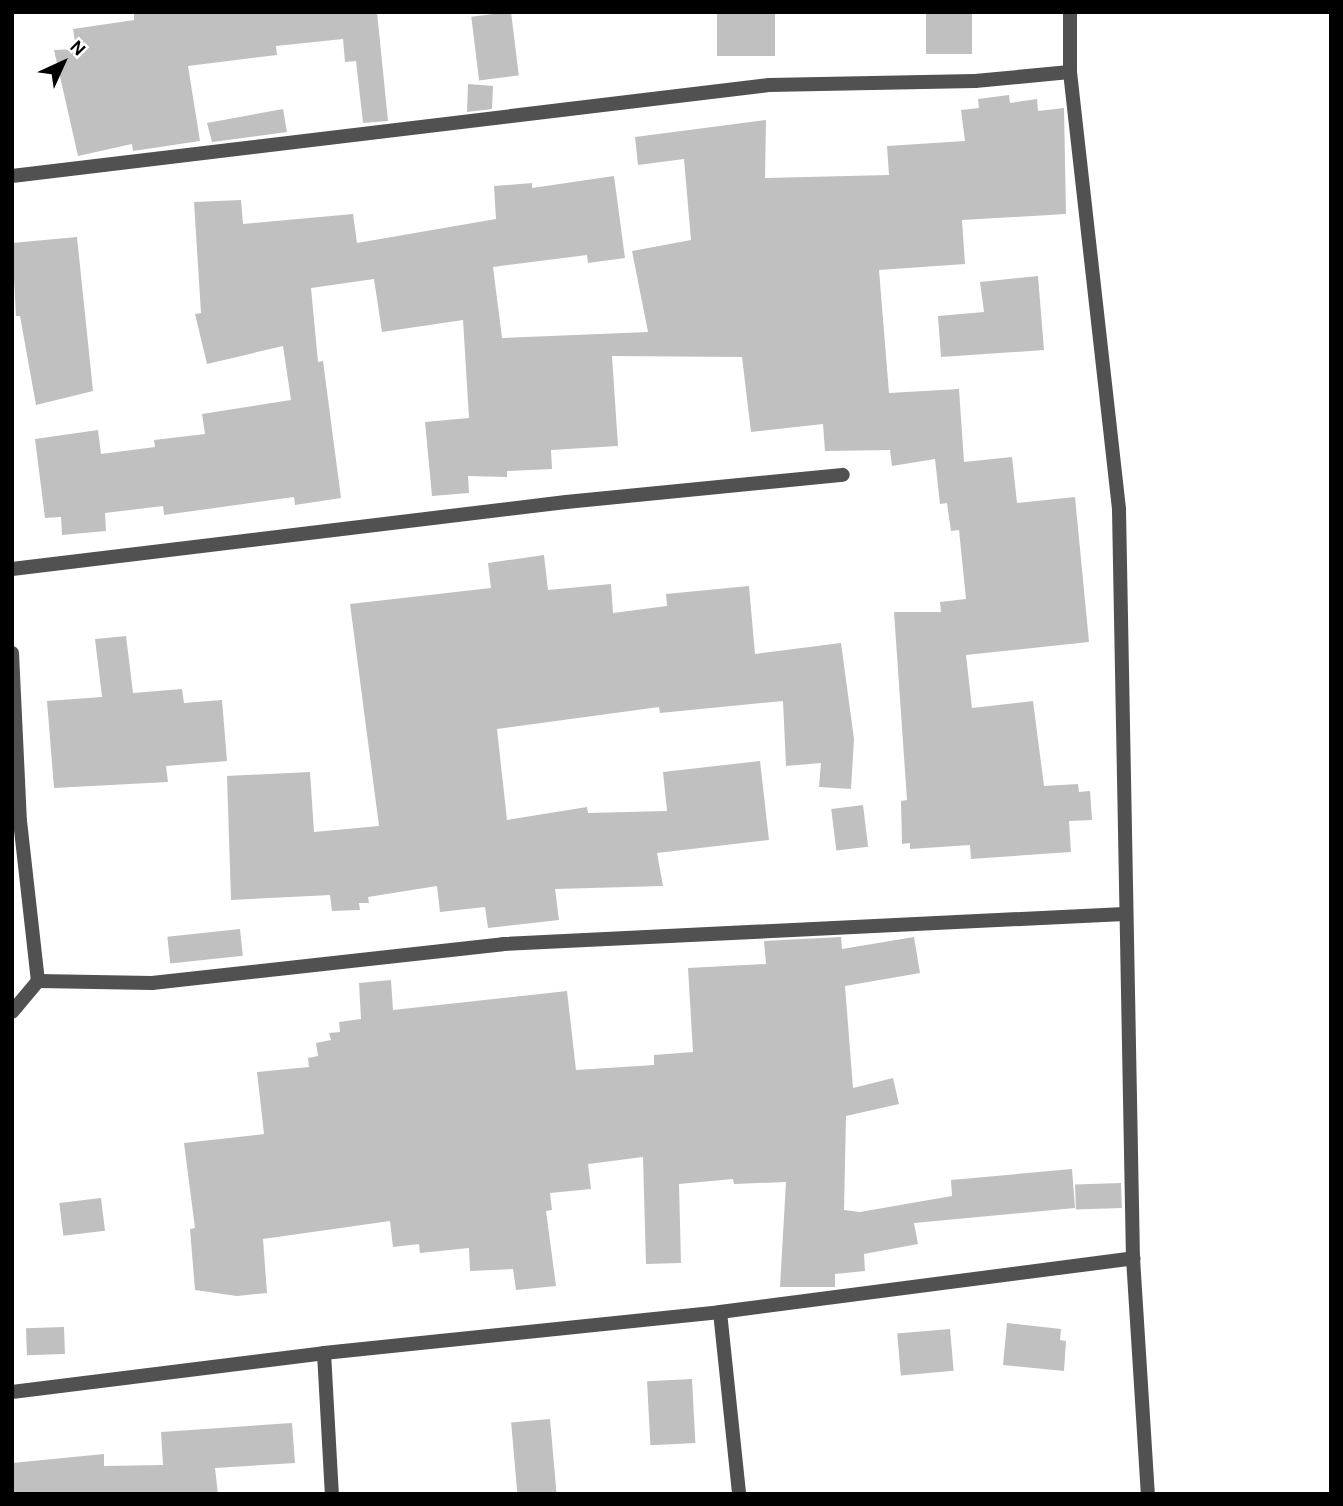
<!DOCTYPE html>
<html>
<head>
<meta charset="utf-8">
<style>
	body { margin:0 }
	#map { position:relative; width:1343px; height:1506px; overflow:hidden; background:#fff; font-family:Karla,sans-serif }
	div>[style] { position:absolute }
	.building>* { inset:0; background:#c0c0c0; transform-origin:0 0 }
	.street>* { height:14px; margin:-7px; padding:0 7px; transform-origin:7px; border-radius:7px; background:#515151 }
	span { translate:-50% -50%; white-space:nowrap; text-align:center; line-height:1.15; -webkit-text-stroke:5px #fff; paint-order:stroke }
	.frame { position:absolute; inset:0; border:14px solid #000; pointer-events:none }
	.north { position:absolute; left:28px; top:28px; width:70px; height:70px; -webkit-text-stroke:5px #fff; paint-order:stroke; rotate:45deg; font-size:19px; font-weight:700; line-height:28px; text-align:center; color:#000 }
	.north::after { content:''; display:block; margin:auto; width:24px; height:32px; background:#000; clip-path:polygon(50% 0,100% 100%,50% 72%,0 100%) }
</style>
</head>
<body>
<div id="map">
	<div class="building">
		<i style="clip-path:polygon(134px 12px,377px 12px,388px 121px,363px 123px,356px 61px,345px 62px,343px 39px,276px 46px,277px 55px,188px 66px,200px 141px,133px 151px,132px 144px,78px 156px,54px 50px,76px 49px,73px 29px,134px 20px)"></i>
		<i style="left:511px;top:12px;width:64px;height:40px;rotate:83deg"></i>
		<i style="left:717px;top:12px;width:58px;height:44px"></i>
		<i style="left:926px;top:12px;width:46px;height:42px"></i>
		<i style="clip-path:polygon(468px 84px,493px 86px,492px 109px,467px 112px)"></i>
		<i style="clip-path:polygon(1009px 95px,1010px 103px,1037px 99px,1038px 111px,1064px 108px,1066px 214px,962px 220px,965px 264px,879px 270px,889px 393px,959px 389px,964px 462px,1012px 457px,1017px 503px,1075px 497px,1089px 642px,966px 655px,972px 708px,1033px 701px,1044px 786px,1078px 784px,1079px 792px,1090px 791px,1092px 820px,1069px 821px,1071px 852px,971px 859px,970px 845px,910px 849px,910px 843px,902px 844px,901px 801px,907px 800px,894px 612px,941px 612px,940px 602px,966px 599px,959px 530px,951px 531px,947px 503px,940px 504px,935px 459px,892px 466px,890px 450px,825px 451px,823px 424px,751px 432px,742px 357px,612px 356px,618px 446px,551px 450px,552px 469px,507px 471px,507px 477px,468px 476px,469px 493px,432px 496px,425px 422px,469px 418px,463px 320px,382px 332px,374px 279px,311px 288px,318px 362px,323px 361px,341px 498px,295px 505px,294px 497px,164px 515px,163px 506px,105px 513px,106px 531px,62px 535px,61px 517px,45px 518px,35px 439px,98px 430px,101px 454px,155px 447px,154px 440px,205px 434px,202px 414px,291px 400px,283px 346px,207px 364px,195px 314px,201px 313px,194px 202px,241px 200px,243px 224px,353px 214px,357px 243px,496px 219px,494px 186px,532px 183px,532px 188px,614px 176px,625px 258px,588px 263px,587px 255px,493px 267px,502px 338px,648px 332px,632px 251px,691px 240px,684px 159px,638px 165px,635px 137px,766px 120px,765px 178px,889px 175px,887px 146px,965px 141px,961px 110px,979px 108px,978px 99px)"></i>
		<i style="clip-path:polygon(283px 109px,287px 132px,212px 142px,207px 123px)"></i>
		<i style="clip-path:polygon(77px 237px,93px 391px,36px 405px,20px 316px,16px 316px,12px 243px)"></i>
		<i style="clip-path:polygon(1038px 276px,1044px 350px,941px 357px,938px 316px,984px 312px,980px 282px)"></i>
		<i style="clip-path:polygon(544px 555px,548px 590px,611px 584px,613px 613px,667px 606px,666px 594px,749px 586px,755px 654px,841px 643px,854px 739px,851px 789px,819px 787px,821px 763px,786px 766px,783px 701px,660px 713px,659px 707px,497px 729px,507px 820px,587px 807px,588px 813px,667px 811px,663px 772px,760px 761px,769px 840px,657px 853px,663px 886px,555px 889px,559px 920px,488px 928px,485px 907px,440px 912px,437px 886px,368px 897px,369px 903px,359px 903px,360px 910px,332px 911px,330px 895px,231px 900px,227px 776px,310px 772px,314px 832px,379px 826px,350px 604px,491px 588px,488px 563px)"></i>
		<i style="clip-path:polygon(126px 636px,133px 693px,182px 689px,184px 703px,222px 700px,227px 761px,166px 766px,168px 782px,54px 788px,47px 701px,102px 697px,95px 639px)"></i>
		<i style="left:863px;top:805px;width:42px;height:32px;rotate:83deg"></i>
		<i style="left:240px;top:929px;width:27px;height:73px;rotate:84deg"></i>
		<i style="clip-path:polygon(841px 937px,842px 949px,914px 937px,920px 973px,845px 986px,853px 1088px,893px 1078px,899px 1104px,846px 1116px,844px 1210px,860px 1212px,952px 1196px,951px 1180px,1072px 1169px,1075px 1208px,914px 1223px,918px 1244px,864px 1254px,865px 1271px,835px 1274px,835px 1287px,780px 1287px,786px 1182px,734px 1184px,733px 1179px,679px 1184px,681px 1263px,646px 1264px,643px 1157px,588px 1164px,591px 1189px,550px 1193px,552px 1210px,546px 1211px,556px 1286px,516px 1290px,513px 1269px,470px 1271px,469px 1248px,420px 1253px,419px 1244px,393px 1247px,390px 1221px,263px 1239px,267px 1293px,237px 1296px,195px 1290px,190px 1229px,195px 1228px,184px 1143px,264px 1134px,257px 1072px,309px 1067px,308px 1058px,318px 1056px,316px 1043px,331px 1040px,329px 1033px,340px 1032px,339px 1022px,361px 1019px,359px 983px,391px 980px,393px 1010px,567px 991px,576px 1070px,654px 1065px,654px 1055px,693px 1052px,688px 968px,766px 964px,764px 941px)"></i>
		<i style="left:1121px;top:1183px;width:25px;height:46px;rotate:88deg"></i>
		<i style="left:101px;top:1198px;width:33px;height:42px;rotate:83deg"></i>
		<i style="clip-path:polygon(1007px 1323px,1061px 1329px,1060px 1340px,1066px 1341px,1064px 1371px,1003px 1365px)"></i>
		<i style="left:64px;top:1327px;width:27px;height:38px;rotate:88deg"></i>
		<i style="left:950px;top:1329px;width:42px;height:53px;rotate:85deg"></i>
		<i style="left:692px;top:1379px;width:64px;height:45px;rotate:87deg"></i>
		<i style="left:550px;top:1419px;width:75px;height:39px;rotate:85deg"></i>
		<i style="clip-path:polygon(292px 1423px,295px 1463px,215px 1468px,218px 1494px,12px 1494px,12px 1463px,104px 1454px,104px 1466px,163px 1465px,161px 1432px)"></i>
	</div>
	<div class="street">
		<i style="left:1070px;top:12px;width:60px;rotate:90deg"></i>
		<i style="left:1070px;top:72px;width:441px;rotate:83.6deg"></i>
		<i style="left:1119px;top:510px;width:748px;rotate:88.93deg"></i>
		<i style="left:1133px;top:1258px;width:236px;rotate:86.4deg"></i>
		<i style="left:12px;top:176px;width:762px;rotate:-6.85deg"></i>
		<i style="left:769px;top:85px;width:206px;rotate:-1.1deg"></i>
		<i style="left:975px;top:81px;width:95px;rotate:-5.4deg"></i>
		<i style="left:12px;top:569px;width:558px;rotate:-6.9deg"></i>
		<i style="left:566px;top:502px;width:278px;rotate:-5.6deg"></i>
		<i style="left:12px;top:653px;width:168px;rotate:87.3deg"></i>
		<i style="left:20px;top:821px;width:161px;rotate:83.6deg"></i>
		<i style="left:38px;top:981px;width:40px;rotate:130deg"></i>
		<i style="left:38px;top:981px;width:114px;rotate:1deg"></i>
		<i style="left:152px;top:983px;width:353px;rotate:-6.3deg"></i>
		<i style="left:503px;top:944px;width:622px;rotate:-2.77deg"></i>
		<i style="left:720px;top:1312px;width:183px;rotate:84deg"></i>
		<i style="left:324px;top:1353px;width:141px;rotate:86.8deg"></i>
		<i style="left:12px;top:1392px;width:314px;rotate:-7.1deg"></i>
		<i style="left:324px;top:1353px;width:398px;rotate:-5.9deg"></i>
		<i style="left:720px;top:1312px;width:417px;rotate:-7.4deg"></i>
	</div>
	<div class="frame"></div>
	<div class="north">N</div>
</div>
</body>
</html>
